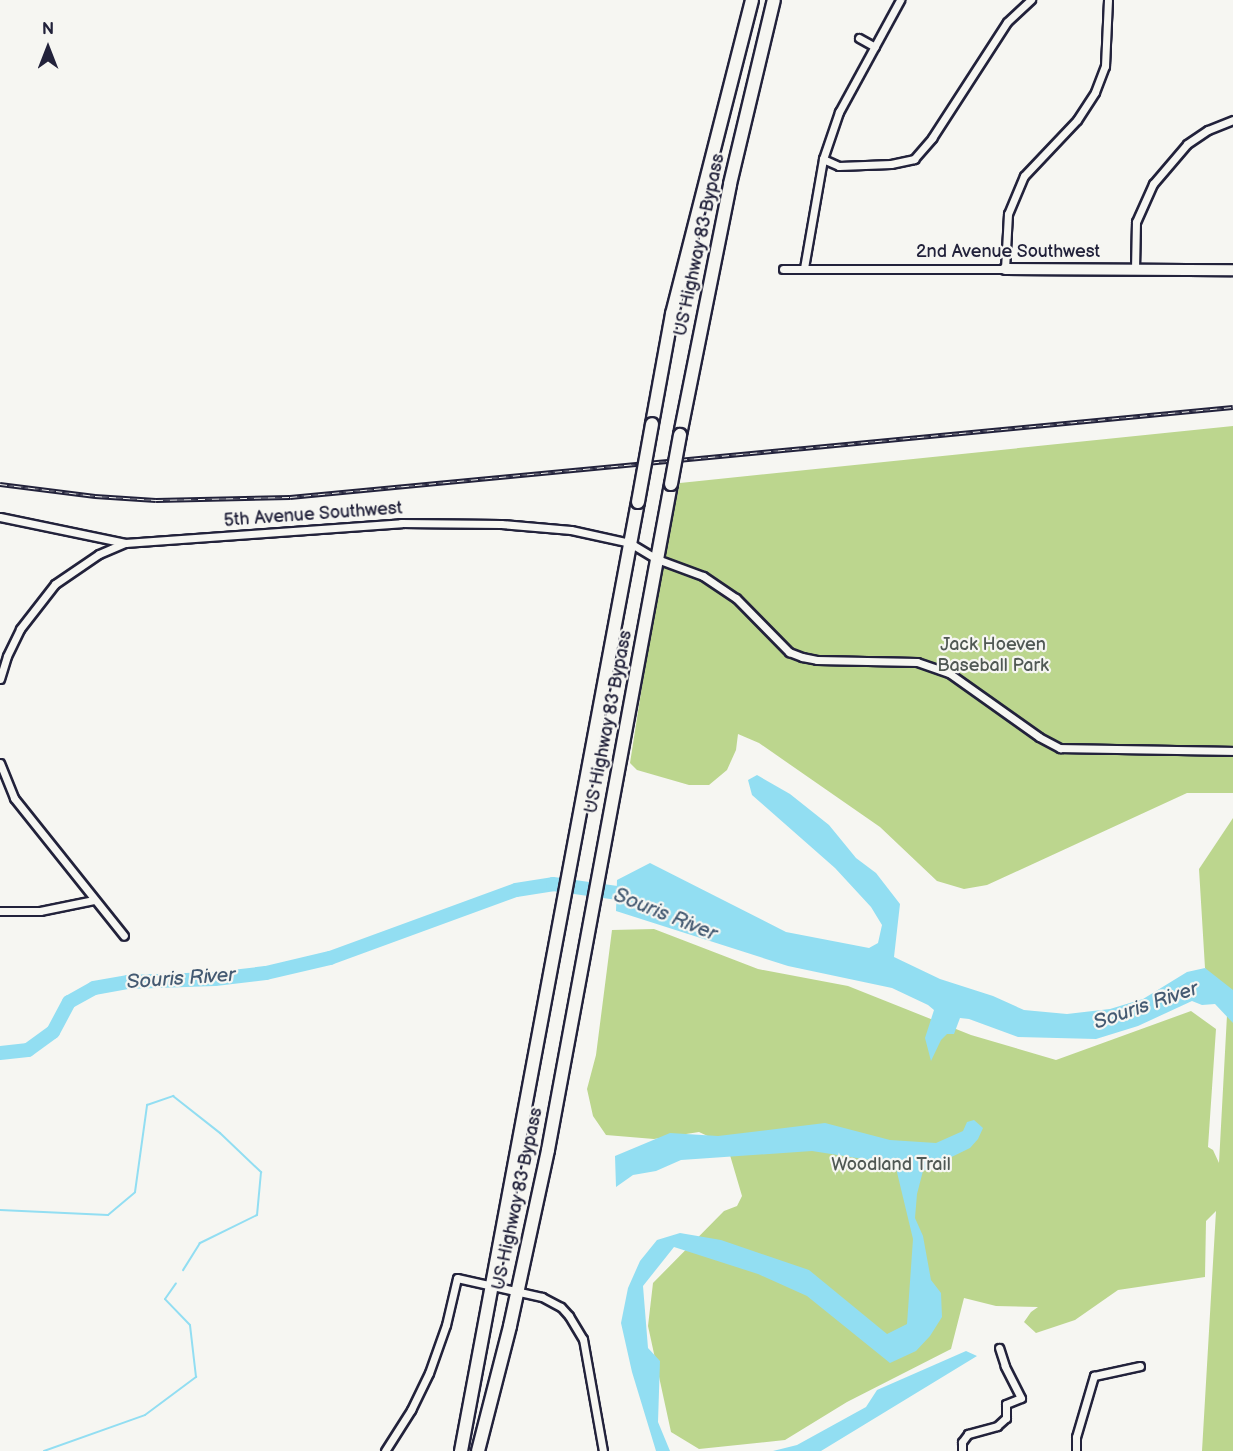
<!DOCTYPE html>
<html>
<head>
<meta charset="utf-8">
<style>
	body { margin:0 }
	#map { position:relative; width:1233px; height:1451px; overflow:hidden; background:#f6f6f2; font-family:"Balsamiq Sans",sans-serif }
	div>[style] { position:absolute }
	.green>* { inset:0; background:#bcd68e }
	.water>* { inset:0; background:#92def2 }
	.stream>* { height:2px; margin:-1px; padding:0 1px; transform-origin:1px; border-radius:1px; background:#92def2 }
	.river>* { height:14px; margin:-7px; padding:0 7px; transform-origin:7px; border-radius:7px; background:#92def2 }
	.roads { filter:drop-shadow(2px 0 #22223b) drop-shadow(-2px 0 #22223b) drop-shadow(0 2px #22223b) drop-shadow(0 -2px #22223b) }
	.street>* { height:7px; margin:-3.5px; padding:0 3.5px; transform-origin:3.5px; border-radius:3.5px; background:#f6f6f2 }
	.secondary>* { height:10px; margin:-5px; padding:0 5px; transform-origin:5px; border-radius:5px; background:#f6f6f2 }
	.highway>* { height:12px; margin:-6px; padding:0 6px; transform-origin:6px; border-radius:6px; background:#f6f6f2 }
	.rail>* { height:4.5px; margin-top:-2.25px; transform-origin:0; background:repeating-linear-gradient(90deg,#f6f6f2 0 7px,#22223b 0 14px); box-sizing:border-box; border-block:2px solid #22223b }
	.bridges { filter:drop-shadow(2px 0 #22223b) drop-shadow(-2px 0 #22223b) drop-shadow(0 2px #22223b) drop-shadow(0 -2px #22223b) }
	.highway-bridge>* { height:12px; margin:-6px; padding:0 6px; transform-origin:6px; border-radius:6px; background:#f6f6f2 }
	span { translate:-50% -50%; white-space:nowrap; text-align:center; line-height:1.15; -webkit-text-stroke:4.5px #f6f6f2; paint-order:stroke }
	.street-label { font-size:18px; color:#22223b }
	.park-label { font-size:18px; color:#505854 }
	.water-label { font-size:20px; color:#445a72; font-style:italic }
	.north { position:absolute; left:18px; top:18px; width:60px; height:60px; -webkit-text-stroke:4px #f6f6f2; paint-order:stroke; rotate:0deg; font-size:16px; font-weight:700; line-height:24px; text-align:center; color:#22223b }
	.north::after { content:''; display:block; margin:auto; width:21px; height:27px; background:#22223b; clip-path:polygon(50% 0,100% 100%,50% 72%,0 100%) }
</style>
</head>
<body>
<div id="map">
	<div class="green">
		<i style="clip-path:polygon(1233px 426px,1233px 793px,1187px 793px,987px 885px,964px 889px,937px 881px,880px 827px,759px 743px,738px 734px,736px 750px,727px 770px,709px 785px,689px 785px,637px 770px,630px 763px,660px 571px,680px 483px)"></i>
		<i style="clip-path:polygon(1233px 818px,1233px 1451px,1202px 1451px,1216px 1211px,1206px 1221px,1205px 1277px,1118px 1290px,1075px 1320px,1036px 1333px,1024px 1322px,1031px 1312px,1038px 1307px,996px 1306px,964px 1298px,951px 1349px,847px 1402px,785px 1440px,699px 1449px,671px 1432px,648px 1326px,653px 1283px,724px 1211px,737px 1206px,742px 1196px,727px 1145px,699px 1132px,654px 1139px,606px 1135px,593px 1116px,587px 1089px,596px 1055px,612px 930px,654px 929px,758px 969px,848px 986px,971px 1035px,1056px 1060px,1191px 1011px,1216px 1029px,1208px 1147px,1213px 1150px,1219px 1163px,1227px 1015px,1205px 968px,1199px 869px)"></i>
	</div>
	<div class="water">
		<i style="clip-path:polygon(757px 775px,790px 794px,829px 825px,856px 858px,876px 873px,900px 904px,894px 957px,940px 979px,993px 996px,1024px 1010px,1067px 1014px,1110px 1009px,1143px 999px,1187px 972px,1205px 968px,1233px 990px,1233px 1023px,1215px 1004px,1202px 1005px,1192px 1001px,1138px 1026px,1096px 1039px,1018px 1037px,969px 1019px,960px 1018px,954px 1034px,947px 1034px,941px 1040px,931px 1061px,925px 1038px,934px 1010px,928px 1005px,892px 988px,788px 966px,616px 911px,617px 880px,650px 863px,786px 932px,869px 948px,878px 943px,882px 925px,871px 907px,835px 868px,752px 795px,748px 780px)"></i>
		<i style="clip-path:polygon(974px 1120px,983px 1128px,978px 1139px,970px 1148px,923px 1171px,917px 1194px,915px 1218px,923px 1236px,931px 1280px,941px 1293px,942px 1317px,930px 1336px,916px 1351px,890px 1363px,807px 1296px,758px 1274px,674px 1247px,643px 1286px,648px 1348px,660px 1361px,658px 1422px,670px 1451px,656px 1451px,632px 1372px,621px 1323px,628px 1288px,640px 1261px,657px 1240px,680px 1233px,721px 1240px,809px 1270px,887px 1334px,907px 1324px,913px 1239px,895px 1164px,812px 1151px,681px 1160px,656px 1171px,633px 1175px,616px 1187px,615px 1156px,670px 1133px,718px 1136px,825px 1123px,890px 1140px,936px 1143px,963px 1131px,967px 1122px)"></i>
		<i style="clip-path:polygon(966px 1351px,977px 1356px,821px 1451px,773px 1451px,797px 1445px,866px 1407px,877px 1390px)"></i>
	</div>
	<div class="stream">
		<i style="left:0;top:1210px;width:108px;rotate:2.7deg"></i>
		<i style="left:108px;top:1215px;width:35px;rotate:-40deg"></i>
		<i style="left:135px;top:1192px;width:88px;rotate:-82.1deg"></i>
		<i style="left:147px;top:1105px;width:28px;rotate:-19deg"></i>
		<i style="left:173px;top:1096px;width:60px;rotate:38.2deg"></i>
		<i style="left:220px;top:1133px;width:57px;rotate:43.6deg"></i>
		<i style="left:261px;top:1172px;width:43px;rotate:95.3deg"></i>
		<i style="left:257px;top:1215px;width:64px;rotate:153.8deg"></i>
		<i style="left:200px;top:1243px;width:32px;rotate:122deg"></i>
		<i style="left:44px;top:1451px;width:107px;rotate:-19.6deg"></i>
		<i style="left:145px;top:1415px;width:64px;rotate:-36.7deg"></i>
		<i style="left:196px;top:1377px;width:52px;rotate:-96.6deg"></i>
		<i style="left:190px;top:1325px;width:36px;rotate:-134deg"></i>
		<i style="left:165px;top:1299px;width:19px;rotate:-55deg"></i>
	</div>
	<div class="river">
		<i style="left:0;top:1053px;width:28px;rotate:-6deg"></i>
		<i style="left:28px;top:1050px;width:31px;rotate:-36deg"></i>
		<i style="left:53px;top:1032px;width:34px;rotate:-62deg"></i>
		<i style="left:69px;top:1002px;width:29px;rotate:-29deg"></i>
		<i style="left:94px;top:988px;width:35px;rotate:-10deg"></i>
		<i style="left:128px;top:982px;width:87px;rotate:-2deg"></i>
		<i style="left:215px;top:979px;width:51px;rotate:-6.7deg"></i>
		<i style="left:266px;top:973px;width:66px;rotate:-13.2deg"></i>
		<i style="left:330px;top:958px;width:198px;rotate:-20.1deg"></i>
		<i style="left:516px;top:890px;width:37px;rotate:-9deg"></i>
		<i style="left:553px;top:884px;width:66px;rotate:7.9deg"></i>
		<i style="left:618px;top:893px;width:15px;rotate:20deg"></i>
	</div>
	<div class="roads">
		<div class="street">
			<i style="left:859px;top:38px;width:18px;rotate:29deg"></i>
			<i style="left:823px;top:159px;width:17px;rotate:24deg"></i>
			<i style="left:839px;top:166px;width:52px;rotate:-2.2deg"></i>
			<i style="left:891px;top:164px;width:24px;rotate:-12deg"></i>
			<i style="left:914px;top:159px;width:28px;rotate:-49deg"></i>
			<i style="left:932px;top:138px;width:138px;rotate:-57.1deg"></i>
			<i style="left:1007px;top:22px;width:33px;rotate:-43deg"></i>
			<i style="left:804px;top:268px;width:111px;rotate:-80.1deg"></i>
			<i style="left:823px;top:159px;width:50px;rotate:-71.2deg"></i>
			<i style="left:839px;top:112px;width:128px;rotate:-61.4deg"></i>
			<i style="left:783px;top:269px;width:222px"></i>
			<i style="left:1005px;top:269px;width:55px;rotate:-86.9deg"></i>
			<i style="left:1008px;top:214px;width:41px;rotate:-67.2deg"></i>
			<i style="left:1024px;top:176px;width:77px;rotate:-46.6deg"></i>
			<i style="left:1077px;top:120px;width:33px;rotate:-57deg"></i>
			<i style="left:1095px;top:92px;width:28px;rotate:-69deg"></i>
			<i style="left:1105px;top:66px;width:66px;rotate:-87.4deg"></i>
			<i style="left:1135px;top:269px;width:47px;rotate:-88.8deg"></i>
			<i style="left:1136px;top:222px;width:42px;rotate:-65.9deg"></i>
			<i style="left:1153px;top:184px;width:52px;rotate:-49.6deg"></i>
			<i style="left:1187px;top:144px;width:25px;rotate:-34deg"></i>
			<i style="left:1208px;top:130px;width:27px;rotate:-22deg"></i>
			<i style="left:0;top:517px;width:128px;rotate:11.7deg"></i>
			<i style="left:125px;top:543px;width:277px;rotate:-4.1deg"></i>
			<i style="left:401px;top:523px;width:100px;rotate:0.6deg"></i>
			<i style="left:501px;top:524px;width:70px;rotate:4.9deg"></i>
			<i style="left:571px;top:530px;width:60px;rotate:12.4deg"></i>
			<i style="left:630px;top:543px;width:31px;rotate:31deg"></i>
			<i style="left:657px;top:559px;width:49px;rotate:20.3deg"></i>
			<i style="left:703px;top:576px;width:40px;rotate:34deg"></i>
			<i style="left:736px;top:598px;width:76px;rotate:45.5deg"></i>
			<i style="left:789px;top:652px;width:14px;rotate:21deg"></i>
			<i style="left:802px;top:657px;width:15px;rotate:11deg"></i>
			<i style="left:817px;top:660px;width:100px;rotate:1.1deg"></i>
			<i style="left:917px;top:662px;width:34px;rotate:19deg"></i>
			<i style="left:949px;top:673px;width:110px;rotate:35.4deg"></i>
			<i style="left:1039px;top:737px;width:24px;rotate:28deg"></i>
			<i style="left:1060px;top:748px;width:173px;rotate:1deg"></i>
			<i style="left:0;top:679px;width:24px;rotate:-73deg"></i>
			<i style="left:7px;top:656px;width:30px;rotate:-64deg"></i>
			<i style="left:20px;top:629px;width:57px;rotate:-52.1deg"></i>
			<i style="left:55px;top:584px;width:53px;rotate:-34.3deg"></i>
			<i style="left:99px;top:554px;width:28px;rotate:-23deg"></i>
			<i style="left:0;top:763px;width:38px;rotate:68deg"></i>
			<i style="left:14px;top:798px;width:176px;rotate:51.4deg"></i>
			<i style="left:0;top:911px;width:40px"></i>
			<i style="left:40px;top:911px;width:55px;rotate:-11.5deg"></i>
			<i style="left:385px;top:1451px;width:49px;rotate:-57.6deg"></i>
			<i style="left:411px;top:1410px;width:41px;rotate:-64.1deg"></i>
			<i style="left:429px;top:1373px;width:51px;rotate:-70.5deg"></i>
			<i style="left:446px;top:1325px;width:48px;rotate:-76.8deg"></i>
			<i style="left:457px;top:1278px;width:87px;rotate:12.6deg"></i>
			<i style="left:542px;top:1297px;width:21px;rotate:28deg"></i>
			<i style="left:561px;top:1307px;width:12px;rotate:48deg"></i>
			<i style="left:569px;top:1316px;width:27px;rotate:59deg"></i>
			<i style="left:583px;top:1339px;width:114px;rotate:79.9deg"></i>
			<i style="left:962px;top:1451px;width:9px;rotate:-90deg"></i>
			<i style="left:962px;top:1442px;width:10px;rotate:-53deg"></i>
			<i style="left:968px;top:1434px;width:30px;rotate:-15deg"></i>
			<i style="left:997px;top:1426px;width:12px;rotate:-42deg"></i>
			<i style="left:1006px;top:1418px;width:14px;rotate:-90deg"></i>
			<i style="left:1006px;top:1404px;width:16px;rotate:-22deg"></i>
			<i style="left:1021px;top:1398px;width:36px;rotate:-117deg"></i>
			<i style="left:1005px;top:1366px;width:19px;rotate:-108deg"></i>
			<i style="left:1076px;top:1451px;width:14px;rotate:-90deg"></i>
			<i style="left:1076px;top:1437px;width:64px;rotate:-73.6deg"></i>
			<i style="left:1094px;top:1376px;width:47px;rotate:-12.3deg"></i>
		</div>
		<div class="secondary">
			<i style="left:1005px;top:269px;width:228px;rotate:0.3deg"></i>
		</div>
		<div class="highway">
			<i style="left:652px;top:424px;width:112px;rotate:-79.7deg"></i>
			<i style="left:672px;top:314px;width:324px;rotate:-75.7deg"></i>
			<i style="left:680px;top:435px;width:256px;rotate:-78.7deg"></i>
			<i style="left:730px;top:184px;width:189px;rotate:-76.6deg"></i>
			<i style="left:461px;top:1451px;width:965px;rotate:-79.44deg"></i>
			<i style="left:478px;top:1451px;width:129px;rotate:-75.6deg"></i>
			<i style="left:510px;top:1326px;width:180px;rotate:-77.8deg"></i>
			<i style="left:548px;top:1150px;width:677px;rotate:-79.54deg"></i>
		</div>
	</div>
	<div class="rail">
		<i style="left:0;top:484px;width:96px;rotate:7.2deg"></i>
		<i style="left:95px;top:496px;width:61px;rotate:3.8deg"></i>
		<i style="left:156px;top:500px;width:134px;rotate:-1.3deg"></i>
		<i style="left:290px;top:497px;width:947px;rotate:-5.45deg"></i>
	</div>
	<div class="bridges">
		<div class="highway-bridge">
			<i style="left:671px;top:484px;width:50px;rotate:-79.6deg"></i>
			<i style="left:638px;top:502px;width:79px;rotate:-79.8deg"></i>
		</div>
	</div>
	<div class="street-label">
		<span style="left:700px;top:245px;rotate:-78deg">US Highway 83 Bypass</span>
		<span style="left:1008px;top:252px">2nd Avenue Southwest</span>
		<span style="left:313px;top:515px;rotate:-4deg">5th Avenue Southwest</span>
		<span style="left:609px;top:722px;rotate:-79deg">US Highway 83 Bypass</span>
		<span style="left:518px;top:1199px;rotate:-78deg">US Highway 83 Bypass</span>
	</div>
	<div class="park-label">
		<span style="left:993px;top:656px">Jack Hoeven<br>Baseball Park</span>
		<span style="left:891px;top:1165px">Woodland Trail</span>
	</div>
	<div class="water-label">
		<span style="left:665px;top:915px;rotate:22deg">Souris River</span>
		<span style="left:181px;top:979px;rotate:-4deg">Souris River</span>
		<span style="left:1146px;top:1006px;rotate:-19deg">Souris River</span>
	</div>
	<div class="north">N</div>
</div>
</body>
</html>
